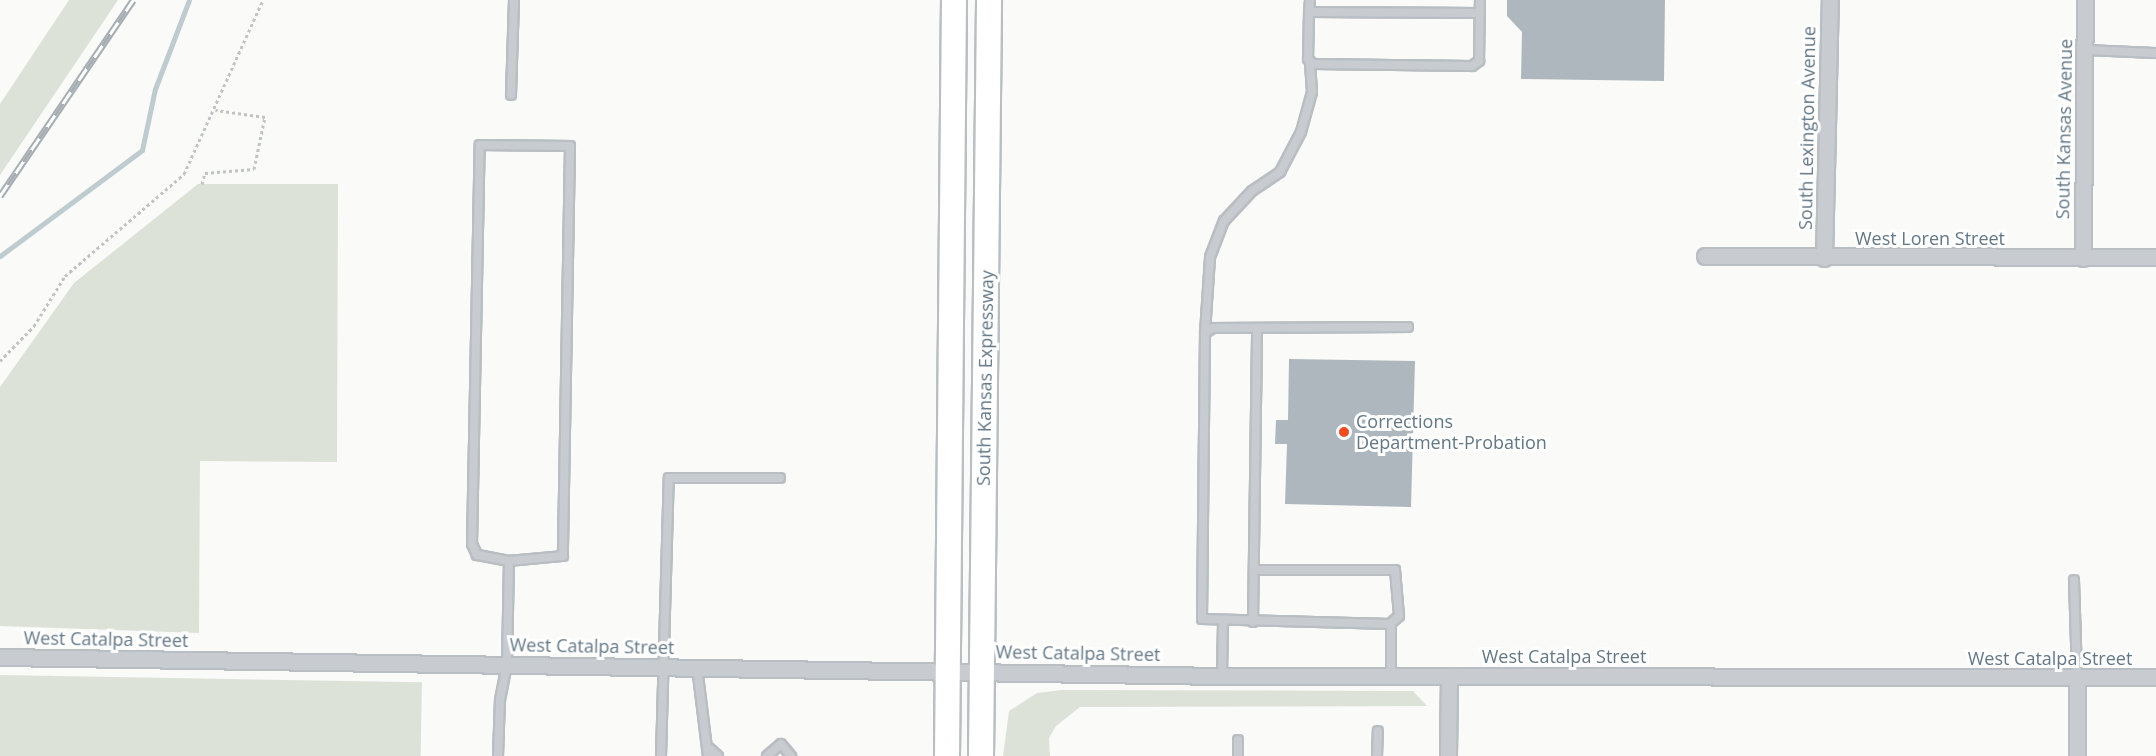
<!DOCTYPE html>
<html>
<head>
<meta charset="utf-8">
<style>
	body { margin:0 }
	#map { position:relative; width:2156px; height:756px; overflow:hidden; background:#fafaf8; font-family:"Open Sans",sans-serif }
	div>[style] { position:absolute }
	.green>* { inset:0; background:#dce2d8; transform-origin:0 0 }
	.stream>* { height:5px; margin:-2.5px; padding:0 2.5px; transform-origin:2.5px; border-radius:2.5px; background:#becbcf }
	.building>* { inset:0; background:#aeb7bd }
	.path>* { height:3px; margin-top:-1.5px; transform-origin:0; background:repeating-linear-gradient(90deg,#c1c4c6 0 3px,transparent 0 6px) }
	.roads { filter:drop-shadow(2px 0 #b8bec2) drop-shadow(-2px 0 #b8bec2) drop-shadow(0 2px #b8bec2) drop-shadow(0 -2px #b8bec2) }
	.service>* { height:8px; margin:-4px; padding:0 4px; transform-origin:4px; border-radius:4px; background:#c8ccd0 }
	.minor>* { height:15px; margin:-7.5px; padding:0 7.5px; transform-origin:7.5px; border-radius:7.5px; background:#c8ccd0 }
	.primary>* { height:24px; margin:-12px; padding:0 12px; transform-origin:12px; border-radius:12px; background:#fff }
	.rail>* { height:7px; margin-top:-3.5px; transform-origin:0; background:repeating-linear-gradient(90deg,#fff 0 14px,#a6aeb3 0 28px); box-sizing:border-box; border-block:2px solid #a6aeb3 }
	.dots>* { width:16px; height:16px; translate:-50% -50%; box-sizing:border-box; border:3px solid #fff; border-radius:50% }
	span { translate:-50% -50%; white-space:nowrap; text-align:center; line-height:1.15; -webkit-text-stroke:6px #fff; paint-order:stroke }
	.street-label { font-size:18px; color:#637785 }
	.poi-label { font-size:18px; color:#637785 }
	.left { translate:0 -50%; text-align:left }
</style>
</head>
<body>
<div id="map">
	<div class="green">
		<i style="clip-path:polygon(69px 0,118px 0,0 175px,0 104px)"></i>
		<i style="clip-path:polygon(198px 184px,338px 184px,337px 462px,200px 461px,199px 633px,0 626px,0 387px,74px 283px)"></i>
		<i style="left:0;top:675px;width:422px;height:81px;rotate:1deg"></i>
		<i style="clip-path:polygon(1062px 690px,1413px 691px,1427px 706px,1080px 707px,1056px 726px,1049px 738px,1050px 756px,1003px 756px,1009px 711px,1037px 693px)"></i>
	</div>
	<div class="stream">
		<i style="left:0;top:256px;width:177px;rotate:-36.7deg"></i>
		<i style="left:142px;top:150px;width:62px;rotate:-78deg"></i>
		<i style="left:155px;top:89px;width:95px;rotate:-69.1deg"></i>
	</div>
	<div class="building">
		<i style="clip-path:polygon(1507px 0,1665px 0,1664px 81px,1521px 79px,1522px 32px,1507px 16px)"></i>
		<i style="clip-path:polygon(1289px 359px,1415px 361px,1411px 507px,1285px 504px,1287px 444px,1275px 444px,1276px 420px,1288px 420px)"></i>
	</div>
	<div class="path">
		<i style="left:202px;top:184px;width:11px;rotate:-75deg"></i>
		<i style="left:205px;top:173px;width:49px;rotate:-4.7deg"></i>
		<i style="left:254px;top:169px;width:53px;rotate:-78.1deg"></i>
		<i style="left:265px;top:117px;width:50px;rotate:-172deg"></i>
		<i style="left:0;top:361px;width:49px;rotate:-45.8deg"></i>
		<i style="left:34px;top:326px;width:59px;rotate:-58.2deg"></i>
		<i style="left:65px;top:276px;width:157px;rotate:-40.6deg"></i>
		<i style="left:184px;top:174px;width:191px;rotate:-65.6deg"></i>
	</div>
	<div class="roads">
		<div class="service">
			<i style="left:1310px;top:0;width:12px;rotate:95deg"></i>
			<i style="left:1309px;top:12px;width:171px;rotate:0.3deg"></i>
			<i style="left:1309px;top:12px;width:47px;rotate:91.2deg"></i>
			<i style="left:1308px;top:59px;width:7px;rotate:45deg"></i>
			<i style="left:1313px;top:64px;width:159px;rotate:0.7deg"></i>
			<i style="left:1472px;top:66px;width:9px;rotate:-36deg"></i>
			<i style="left:1479px;top:61px;width:61px;rotate:-89.1deg"></i>
			<i style="left:2085px;top:50px;width:71px;rotate:2.4deg"></i>
			<i style="left:511px;top:95px;width:95px;rotate:-88.2deg"></i>
			<i style="left:1205px;top:333px;width:76px;rotate:-86.2deg"></i>
			<i style="left:1210px;top:257px;width:39px;rotate:-69deg"></i>
			<i style="left:1224px;top:221px;width:41px;rotate:-47deg"></i>
			<i style="left:1252px;top:191px;width:34px;rotate:-34deg"></i>
			<i style="left:1280px;top:172px;width:45px;rotate:-62.3deg"></i>
			<i style="left:1301px;top:132px;width:41px;rotate:-74.6deg"></i>
			<i style="left:1312px;top:92px;width:30px;rotate:-94deg"></i>
			<i style="left:1254px;top:570px;width:141px"></i>
			<i style="left:1395px;top:570px;width:46px;rotate:85deg"></i>
			<i style="left:1399px;top:616px;width:12px;rotate:138deg"></i>
			<i style="left:2074px;top:580px;width:97px;rotate:88.2deg"></i>
			<i style="left:1253px;top:622px;width:294px;rotate:-89.2deg"></i>
			<i style="left:697px;top:667px;width:90px;rotate:83deg"></i>
			<i style="left:1222px;top:675px;width:54px;rotate:-88.9deg"></i>
			<i style="left:1391px;top:676px;width:52px;rotate:-90deg"></i>
			<i style="left:1391px;top:624px;width:189px;rotate:-178.5deg"></i>
			<i style="left:1202px;top:619px;width:286px;rotate:-89.4deg"></i>
			<i style="left:1205px;top:333px;width:9px;rotate:-32deg"></i>
			<i style="left:1213px;top:328px;width:195px;rotate:-0.3deg"></i>
			<i style="left:709px;top:748px;width:12px;rotate:42deg"></i>
			<i style="left:498px;top:756px;width:56px;rotate:-88deg"></i>
			<i style="left:500px;top:700px;width:37px;rotate:-79deg"></i>
			<i style="left:507px;top:664px;width:103px;rotate:-88.9deg"></i>
			<i style="left:509px;top:561px;width:33px;rotate:-169deg"></i>
			<i style="left:477px;top:555px;width:12px;rotate:-114deg"></i>
			<i style="left:472px;top:544px;width:399px;rotate:-88.9deg"></i>
			<i style="left:480px;top:145px;width:90px;rotate:0.6deg"></i>
			<i style="left:570px;top:146px;width:410px;rotate:91deg"></i>
			<i style="left:563px;top:556px;width:54px;rotate:174.7deg"></i>
			<i style="left:661px;top:756px;width:278px;rotate:-88.4deg"></i>
			<i style="left:669px;top:478px;width:111px"></i>
			<i style="left:767px;top:756px;width:18px;rotate:-41deg"></i>
			<i style="left:781px;top:744px;width:16px;rotate:50deg"></i>
			<i style="left:1238px;top:756px;width:16px;rotate:-90deg"></i>
			<i style="left:1377px;top:756px;width:25px;rotate:-88deg"></i>
		</div>
		<div class="minor">
			<i style="left:1705px;top:256px;width:451px;rotate:0.1deg"></i>
			<i style="left:1824px;top:258px;width:258px;rotate:-88.7deg"></i>
			<i style="left:2083px;top:258px;width:258px;rotate:-89.6deg"></i>
			<i style="left:0;top:657px;width:1224px;rotate:0.89deg"></i>
			<i style="left:1224px;top:676px;width:932px;rotate:0.06deg"></i>
			<i style="left:2077px;top:677px;width:79px;rotate:90deg"></i>
			<i style="left:1448px;top:756px;width:80px;rotate:-89.3deg"></i>
		</div>
		<div class="primary">
			<i style="left:947px;top:756px;width:756px;rotate:-89.47deg"></i>
			<i style="left:981px;top:756px;width:756px;rotate:-89.39deg"></i>
		</div>
	</div>
	<div class="rail">
		<i style="left:0;top:196px;width:237px;rotate:-55.8deg"></i>
	</div>
	<div class="dots">
		<i style="left:1344px;top:432px;background:#ef4c22"></i>
	</div>
	<div class="street-label">
		<span style="left:1807px;top:128px;rotate:-89deg">South Lexington Avenue</span>
		<span style="left:2064px;top:129px;rotate:-89deg">South Kansas Avenue</span>
		<span style="left:1930px;top:238px">West Loren Street</span>
		<span style="left:985px;top:378px;rotate:-89deg">South Kansas Expressway</span>
		<span style="left:106px;top:639px;rotate:1deg">West Catalpa Street</span>
		<span style="left:592px;top:646px;rotate:1deg">West Catalpa Street</span>
		<span style="left:1078px;top:653px;rotate:1deg">West Catalpa Street</span>
		<span style="left:1564px;top:656px">West Catalpa Street</span>
		<span style="left:2050px;top:658px">West Catalpa Street</span>
	</div>
	<div class="poi-label">
		<span class="left" style="left:1356px;top:432px">Corrections<br>Department-Probation</span>
	</div>
</div>
</body>
</html>
